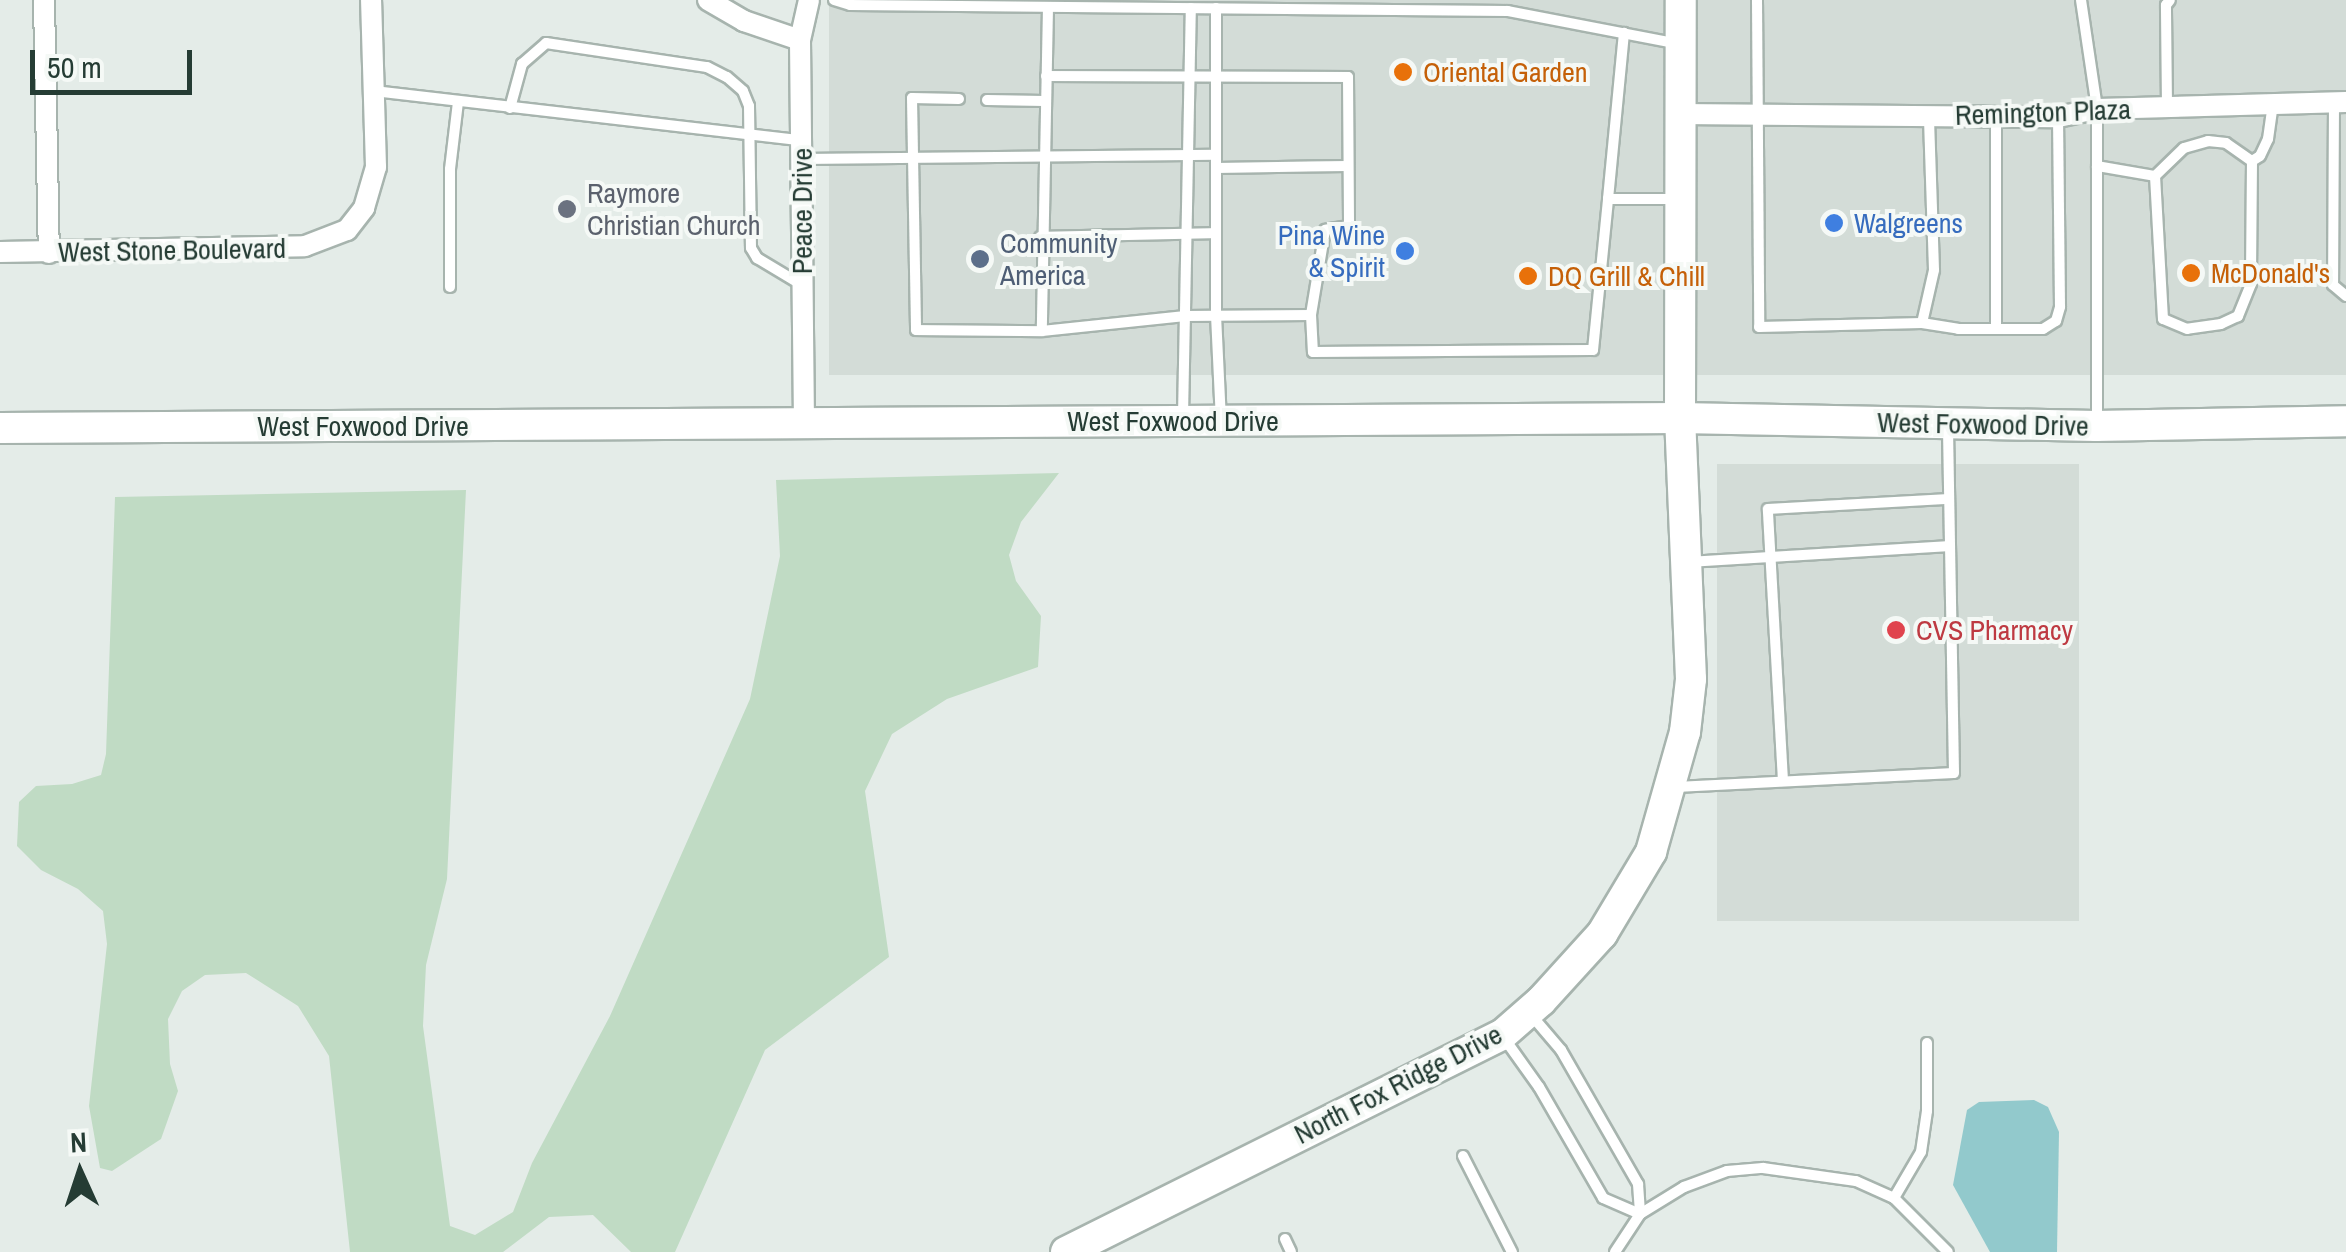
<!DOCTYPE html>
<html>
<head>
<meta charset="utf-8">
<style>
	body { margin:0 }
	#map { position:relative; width:2346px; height:1252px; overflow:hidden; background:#e4ece8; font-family:"Archivo Narrow",sans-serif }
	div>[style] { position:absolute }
	.built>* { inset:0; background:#d3dcd7; transform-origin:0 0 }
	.green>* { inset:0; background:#c0dbc4 }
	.water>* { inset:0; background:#92c9cc }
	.roads { filter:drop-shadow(2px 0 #a7b4ae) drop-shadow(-2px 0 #a7b4ae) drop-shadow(0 2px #a7b4ae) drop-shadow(0 -2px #a7b4ae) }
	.lane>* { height:10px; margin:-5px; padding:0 5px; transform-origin:5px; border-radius:5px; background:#fff }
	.street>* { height:20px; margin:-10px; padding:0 10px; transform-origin:10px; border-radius:10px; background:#fff }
	.secondary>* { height:30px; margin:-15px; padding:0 15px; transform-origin:15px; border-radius:15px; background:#fff }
	.dots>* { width:28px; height:28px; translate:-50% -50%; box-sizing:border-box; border:5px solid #f5f9f6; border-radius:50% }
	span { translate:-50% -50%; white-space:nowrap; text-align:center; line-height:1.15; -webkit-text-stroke:8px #f5f9f6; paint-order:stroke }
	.food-label { font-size:28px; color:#c56008 }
	.left { translate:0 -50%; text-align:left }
	.street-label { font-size:28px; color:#253c34 }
	.worship-label { font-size:28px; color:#5b616d }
	.shop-label { font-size:28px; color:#366cbe }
	.right { translate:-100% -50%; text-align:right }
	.service-label { font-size:28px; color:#4e5e75 }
	.health-label { font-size:28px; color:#be3a42 }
	.north { position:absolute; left:30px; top:1122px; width:100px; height:100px; -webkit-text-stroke:8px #f5f9f6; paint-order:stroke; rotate:357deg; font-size:28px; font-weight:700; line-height:40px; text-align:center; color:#253c34 }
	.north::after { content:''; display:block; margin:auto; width:35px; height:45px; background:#253c34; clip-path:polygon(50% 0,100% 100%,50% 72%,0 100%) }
	.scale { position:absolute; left:30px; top:50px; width:162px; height:45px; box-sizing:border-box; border:5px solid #253c34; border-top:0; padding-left:12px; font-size:30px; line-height:35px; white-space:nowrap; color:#253c34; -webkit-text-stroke:8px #f5f9f6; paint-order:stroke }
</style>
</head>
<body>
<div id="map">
	<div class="built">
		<i style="left:829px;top:0;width:1517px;height:375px"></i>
		<i style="left:2079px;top:464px;width:457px;height:362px;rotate:90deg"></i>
	</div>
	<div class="green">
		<i style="clip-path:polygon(1059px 473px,1021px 522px,1009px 555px,1016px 581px,1041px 616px,1038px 667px,947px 699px,892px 734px,865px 791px,889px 957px,765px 1050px,675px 1252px,631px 1252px,593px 1215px,549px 1217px,503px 1252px,350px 1252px,329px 1056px,298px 1006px,246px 973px,205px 975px,182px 991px,168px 1019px,170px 1064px,178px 1091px,161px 1139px,112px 1171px,100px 1168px,89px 1106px,107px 944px,103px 911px,78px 889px,41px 870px,17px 846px,19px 802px,36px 786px,72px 784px,101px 775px,106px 754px,115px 497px,466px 490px,447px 879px,426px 965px,423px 1026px,450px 1226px,475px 1235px,513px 1212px,532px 1163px,610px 1016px,750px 699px,780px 556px,776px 480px)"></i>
	</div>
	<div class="water">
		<i style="clip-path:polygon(2034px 1100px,2048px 1107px,2059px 1132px,2057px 1252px,1990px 1252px,1953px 1185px,1967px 1110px,1979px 1102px)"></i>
	</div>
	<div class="roads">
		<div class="lane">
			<i style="left:834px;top:0;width:17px;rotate:17deg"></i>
			<i style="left:850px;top:5px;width:658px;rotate:0.52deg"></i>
			<i style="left:1508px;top:11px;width:174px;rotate:10.9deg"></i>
			<i style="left:1757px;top:0;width:327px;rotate:89.6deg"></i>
			<i style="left:1759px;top:327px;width:163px;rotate:-1.4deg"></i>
			<i style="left:1922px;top:323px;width:36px;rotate:9deg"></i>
			<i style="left:1958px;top:329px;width:85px"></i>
			<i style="left:2043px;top:329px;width:15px;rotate:-32deg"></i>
			<i style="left:2056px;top:321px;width:15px;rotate:-74deg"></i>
			<i style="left:2060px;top:307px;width:190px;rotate:-90.6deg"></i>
			<i style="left:2081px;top:0;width:110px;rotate:81.6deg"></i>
			<i style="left:2097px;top:109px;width:311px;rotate:90deg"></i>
			<i style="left:1048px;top:7px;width:324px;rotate:91.1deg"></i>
			<i style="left:1042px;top:331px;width:144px;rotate:-6deg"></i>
			<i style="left:1185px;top:316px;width:126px;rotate:-0.5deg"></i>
			<i style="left:1311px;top:315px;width:37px;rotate:87deg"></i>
			<i style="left:1313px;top:352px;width:280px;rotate:-0.4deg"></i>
			<i style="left:1593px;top:350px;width:152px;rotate:-84.3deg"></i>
			<i style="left:1608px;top:199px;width:70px"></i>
			<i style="left:1216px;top:8px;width:307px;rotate:90deg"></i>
			<i style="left:1216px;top:315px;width:105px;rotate:87.3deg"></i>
			<i style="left:1046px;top:76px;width:302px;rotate:0.2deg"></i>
			<i style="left:1348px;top:77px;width:149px;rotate:89.6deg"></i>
			<i style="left:1349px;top:226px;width:24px;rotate:171deg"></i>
			<i style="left:1325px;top:230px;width:86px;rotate:99.4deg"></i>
			<i style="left:374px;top:91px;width:429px;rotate:6.6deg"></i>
			<i style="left:959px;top:99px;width:47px;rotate:-178.8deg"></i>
			<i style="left:912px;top:98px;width:232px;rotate:89deg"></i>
			<i style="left:916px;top:330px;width:126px;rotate:0.5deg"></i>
			<i style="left:987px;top:100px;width:57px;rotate:1deg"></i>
			<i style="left:2334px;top:103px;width:182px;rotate:90.3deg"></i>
			<i style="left:2333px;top:285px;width:17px;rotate:40deg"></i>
			<i style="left:2167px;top:106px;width:101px;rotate:-90.6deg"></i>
			<i style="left:2166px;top:5px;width:6px;rotate:-51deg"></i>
			<i style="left:510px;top:108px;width:46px;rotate:-74.7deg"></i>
			<i style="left:522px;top:64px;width:32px;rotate:-41deg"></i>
			<i style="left:546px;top:43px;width:163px;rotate:8.5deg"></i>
			<i style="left:707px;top:67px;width:22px;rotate:27deg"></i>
			<i style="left:727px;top:77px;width:21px;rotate:41deg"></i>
			<i style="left:743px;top:91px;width:16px;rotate:68deg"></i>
			<i style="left:749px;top:106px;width:142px;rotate:89.2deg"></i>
			<i style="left:751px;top:248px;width:12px;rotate:59deg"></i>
			<i style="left:757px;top:258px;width:52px;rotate:31deg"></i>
			<i style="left:1996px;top:116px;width:213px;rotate:90deg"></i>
			<i style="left:2208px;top:141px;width:18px;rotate:6deg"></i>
			<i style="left:2226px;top:143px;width:32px;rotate:35deg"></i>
			<i style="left:2252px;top:161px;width:123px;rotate:90.5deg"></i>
			<i style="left:2251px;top:284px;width:35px;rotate:112deg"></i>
			<i style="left:2238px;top:316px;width:19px;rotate:155deg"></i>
			<i style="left:2221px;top:324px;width:34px;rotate:172deg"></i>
			<i style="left:2187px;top:329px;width:26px;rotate:-157deg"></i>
			<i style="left:2163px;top:319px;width:143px;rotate:-93.2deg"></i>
			<i style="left:2155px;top:176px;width:40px;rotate:-44deg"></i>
			<i style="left:2184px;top:148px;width:25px;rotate:-16deg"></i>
			<i style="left:802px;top:159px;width:414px;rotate:-0.6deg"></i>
			<i style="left:2252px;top:161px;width:9px;rotate:-32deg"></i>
			<i style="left:2260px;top:156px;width:19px;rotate:-65deg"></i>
			<i style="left:2268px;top:139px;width:35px;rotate:-82deg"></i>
			<i style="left:2097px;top:166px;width:59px;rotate:9.8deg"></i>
			<i style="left:1216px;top:168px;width:132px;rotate:-0.9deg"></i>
			<i style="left:1608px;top:199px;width:167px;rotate:-84.5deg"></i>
			<i style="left:1040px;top:237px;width:176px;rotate:-1.3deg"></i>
			<i style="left:450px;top:287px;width:118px;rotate:-90deg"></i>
			<i style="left:450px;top:169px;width:67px;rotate:-83.2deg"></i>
			<i style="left:1922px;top:323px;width:54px;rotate:-77.2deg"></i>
			<i style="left:1934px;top:270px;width:154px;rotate:-91.9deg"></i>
			<i style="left:1183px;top:416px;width:408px;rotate:-88.9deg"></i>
			<i style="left:1689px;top:562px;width:261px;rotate:-3.5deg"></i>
			<i style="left:1783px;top:781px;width:272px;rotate:-93.2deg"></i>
			<i style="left:1768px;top:509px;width:181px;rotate:-3.2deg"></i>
			<i style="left:1676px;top:787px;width:278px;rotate:-2.9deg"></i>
			<i style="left:1954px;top:773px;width:349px;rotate:-91deg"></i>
			<i style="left:1532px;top:1016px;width:45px;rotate:49.5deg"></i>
			<i style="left:1561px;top:1050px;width:155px;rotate:60.1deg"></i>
			<i style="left:1638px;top:1184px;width:30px;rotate:86deg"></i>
			<i style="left:1504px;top:1038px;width:60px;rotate:54.5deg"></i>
			<i style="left:1539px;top:1087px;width:128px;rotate:60deg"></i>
			<i style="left:1603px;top:1198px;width:40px;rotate:23.4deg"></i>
			<i style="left:1463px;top:1156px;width:108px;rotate:63deg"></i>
			<i style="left:1894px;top:1198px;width:53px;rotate:-59.6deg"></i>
			<i style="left:1921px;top:1152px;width:41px;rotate:-81.7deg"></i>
			<i style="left:1927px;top:1111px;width:68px;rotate:-90deg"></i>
			<i style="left:1285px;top:1239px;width:14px;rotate:65deg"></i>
			<i style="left:1615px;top:1252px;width:45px;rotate:-56.7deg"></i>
			<i style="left:1640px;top:1214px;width:52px;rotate:-31.5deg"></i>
			<i style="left:1684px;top:1187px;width:46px;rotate:-20.4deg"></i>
			<i style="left:1727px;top:1171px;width:36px;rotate:-5deg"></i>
			<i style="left:1763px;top:1168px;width:94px;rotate:8deg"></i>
			<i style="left:1856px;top:1181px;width:42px;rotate:24.1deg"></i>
			<i style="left:1894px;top:1198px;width:76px;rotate:45deg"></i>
		</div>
		<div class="street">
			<i style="left:44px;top:0;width:253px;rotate:88.9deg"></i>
			<i style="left:708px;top:0;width:42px;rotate:30.3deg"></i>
			<i style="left:744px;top:21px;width:59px;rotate:18.7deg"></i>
			<i style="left:1679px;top:114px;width:379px;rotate:0.5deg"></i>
			<i style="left:2058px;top:117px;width:40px;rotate:-12deg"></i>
			<i style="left:2097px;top:109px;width:249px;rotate:-1.6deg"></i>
			<i style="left:0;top:252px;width:305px;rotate:-1.1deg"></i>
			<i style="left:305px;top:246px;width:45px;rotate:-20.9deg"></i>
			<i style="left:347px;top:230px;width:28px;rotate:-52deg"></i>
			<i style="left:364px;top:208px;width:43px;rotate:-73.7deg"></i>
			<i style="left:376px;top:167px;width:167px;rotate:-91.7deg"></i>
			<i style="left:804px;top:423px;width:383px;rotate:-90.6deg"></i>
			<i style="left:800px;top:40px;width:41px;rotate:-77.3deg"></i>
		</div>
		<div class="secondary">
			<i style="left:0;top:428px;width:1680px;rotate:-0.34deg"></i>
			<i style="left:1680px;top:418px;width:416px;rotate:1.1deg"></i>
			<i style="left:2096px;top:426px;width:250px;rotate:-1.1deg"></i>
			<i style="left:1066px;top:1252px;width:487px;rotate:-26.5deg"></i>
			<i style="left:1502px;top:1035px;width:52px;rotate:-41.1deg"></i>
			<i style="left:1541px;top:1001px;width:91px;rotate:-47.7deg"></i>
			<i style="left:1602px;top:934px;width:96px;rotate:-59.1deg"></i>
			<i style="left:1651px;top:852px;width:125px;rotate:-74.2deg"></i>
			<i style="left:1685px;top:732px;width:53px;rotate:-83.5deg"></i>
			<i style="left:1691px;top:679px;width:261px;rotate:-92.4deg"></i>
			<i style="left:1680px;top:418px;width:418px;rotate:-89.9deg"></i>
		</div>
	</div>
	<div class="dots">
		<i style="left:1403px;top:72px;background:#e8710a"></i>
		<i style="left:567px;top:209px;background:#6b7280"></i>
		<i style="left:1834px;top:223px;background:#3f7fe0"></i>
		<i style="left:1405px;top:251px;background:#3f7fe0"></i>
		<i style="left:980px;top:259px;background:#5c6f8a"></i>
		<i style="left:2191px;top:273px;background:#e8710a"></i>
		<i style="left:1528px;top:276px;background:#e8710a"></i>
		<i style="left:1896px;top:630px;background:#e0444e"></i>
	</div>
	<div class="food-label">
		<span class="left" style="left:1423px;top:72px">Oriental Garden</span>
		<span class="left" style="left:2211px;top:273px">McDonald's</span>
		<span class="left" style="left:1548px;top:276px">DQ Grill &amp; Chill</span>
	</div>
	<div class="street-label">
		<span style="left:2043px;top:112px;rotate:-2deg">Remington Plaza</span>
		<span style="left:802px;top:211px;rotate:-90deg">Peace Drive</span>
		<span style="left:172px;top:250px;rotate:-1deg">West Stone Boulevard</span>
		<span style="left:1173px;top:421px">West Foxwood Drive</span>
		<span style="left:1983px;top:424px;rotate:1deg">West Foxwood Drive</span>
		<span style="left:363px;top:426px">West Foxwood Drive</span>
		<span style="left:1398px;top:1084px;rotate:-27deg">North Fox Ridge Drive</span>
	</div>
	<div class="worship-label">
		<span class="left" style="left:587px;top:209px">Raymore<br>Christian Church</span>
	</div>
	<div class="shop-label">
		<span class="left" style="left:1854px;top:223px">Walgreens</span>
		<span class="right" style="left:1385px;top:251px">Pina Wine<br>&amp; Spirit</span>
	</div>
	<div class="service-label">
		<span class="left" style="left:1000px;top:259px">Community<br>America</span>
	</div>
	<div class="health-label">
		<span class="left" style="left:1916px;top:630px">CVS Pharmacy</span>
	</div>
	<div class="north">N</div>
	<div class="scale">50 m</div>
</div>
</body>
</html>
